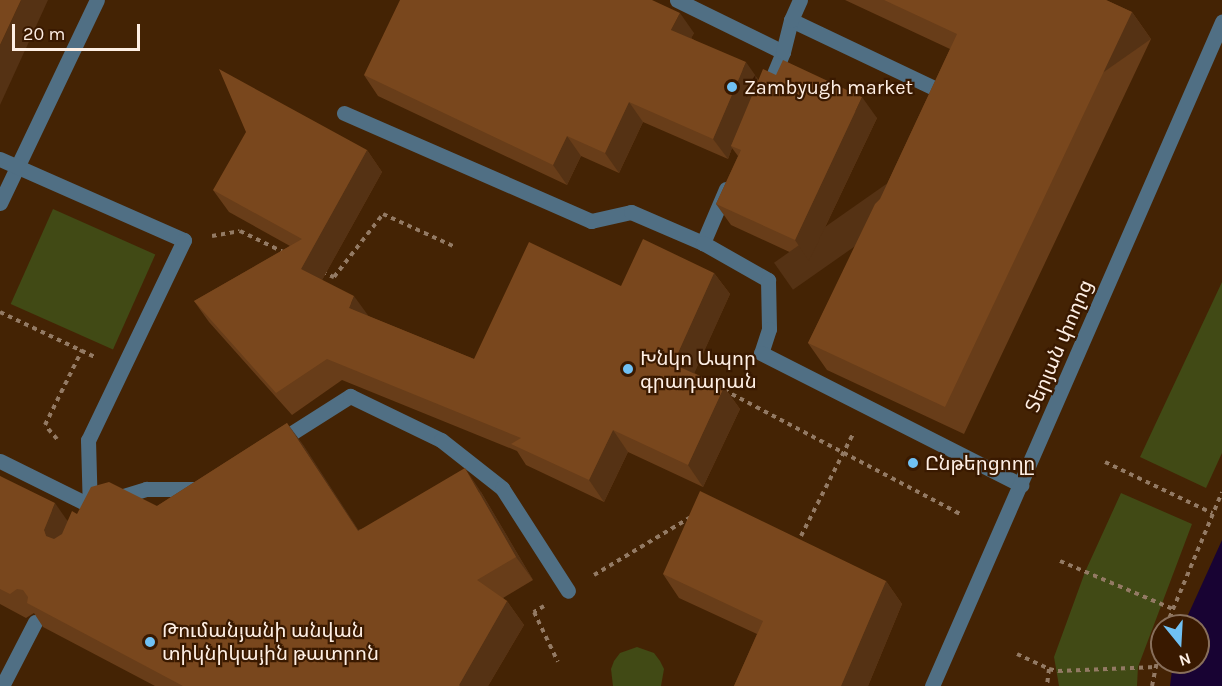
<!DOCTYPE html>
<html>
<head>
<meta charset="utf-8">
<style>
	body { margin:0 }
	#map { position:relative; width:1222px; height:686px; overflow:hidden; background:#442304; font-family:Karla,"Noto Sans Armenian",sans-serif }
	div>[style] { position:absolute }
	.green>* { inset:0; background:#414a15; transform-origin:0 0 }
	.water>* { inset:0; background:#180333 }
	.path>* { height:4px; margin-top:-2px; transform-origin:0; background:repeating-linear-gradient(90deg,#937a64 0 4.5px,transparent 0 9px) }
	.service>* { height:15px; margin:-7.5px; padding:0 7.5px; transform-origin:7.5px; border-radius:7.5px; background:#506f84 }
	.minor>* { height:15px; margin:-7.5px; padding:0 7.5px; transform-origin:7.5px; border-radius:7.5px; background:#506f84 }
	.tertiary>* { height:15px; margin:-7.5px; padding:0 7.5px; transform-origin:7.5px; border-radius:7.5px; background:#506f84 }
	.wall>* { inset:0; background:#683d19 }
	.shaded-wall>* { inset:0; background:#553214; transform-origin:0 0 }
	.building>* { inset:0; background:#79471d }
	.dots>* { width:16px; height:16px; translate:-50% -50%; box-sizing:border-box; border:3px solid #391900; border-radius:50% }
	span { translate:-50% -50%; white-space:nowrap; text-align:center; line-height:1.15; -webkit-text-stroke:4.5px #391900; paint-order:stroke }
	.poi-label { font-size:20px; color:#feefe4 }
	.left { translate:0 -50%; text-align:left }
	.street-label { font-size:20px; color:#feefe4 }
	.north { position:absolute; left:1150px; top:614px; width:60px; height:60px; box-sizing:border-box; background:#391900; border:2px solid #886f5b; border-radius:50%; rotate:162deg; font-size:16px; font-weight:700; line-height:24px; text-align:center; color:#feefe4 }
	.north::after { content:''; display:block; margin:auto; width:21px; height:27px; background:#70c1f4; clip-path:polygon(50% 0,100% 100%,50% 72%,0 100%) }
	.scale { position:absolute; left:12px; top:24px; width:128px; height:27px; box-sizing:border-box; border:3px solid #feefe4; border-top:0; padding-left:8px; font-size:18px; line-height:21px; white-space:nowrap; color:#feefe4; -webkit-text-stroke:4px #391900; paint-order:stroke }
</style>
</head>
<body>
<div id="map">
	<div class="green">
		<i style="left:53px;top:209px;width:112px;height:104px;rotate:24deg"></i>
		<i style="clip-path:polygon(1222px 282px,1222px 453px,1206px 488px,1140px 457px)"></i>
		<i style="clip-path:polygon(1121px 493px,1192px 524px,1138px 667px,1137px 686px,1059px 686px,1054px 657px,1085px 572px)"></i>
		<i style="clip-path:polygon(637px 647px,654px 653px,660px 661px,664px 669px,661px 686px,613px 686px,611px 669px,614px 661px,620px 653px)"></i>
	</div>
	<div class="water">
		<i style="clip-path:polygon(1222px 540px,1222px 686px,1170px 686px,1173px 662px,1198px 662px,1198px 626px,1183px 626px)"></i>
	</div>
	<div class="path">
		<i style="left:212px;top:236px;width:28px;rotate:-10deg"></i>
		<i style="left:240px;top:231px;width:48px;rotate:26deg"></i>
		<i style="left:322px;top:272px;width:13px;rotate:23deg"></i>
		<i style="left:334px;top:277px;width:80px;rotate:-52.1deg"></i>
		<i style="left:383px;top:214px;width:77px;rotate:24.6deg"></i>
		<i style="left:0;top:312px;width:107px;rotate:25.4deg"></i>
		<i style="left:724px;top:390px;width:267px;rotate:27.7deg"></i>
		<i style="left:57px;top:439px;width:18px;rotate:-131deg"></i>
		<i style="left:45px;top:425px;width:84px;rotate:-63.7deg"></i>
		<i style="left:1105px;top:462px;width:119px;rotate:25.5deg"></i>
		<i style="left:801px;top:536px;width:117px;rotate:-63deg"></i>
		<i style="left:1060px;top:561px;width:123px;rotate:23deg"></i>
		<i style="left:594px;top:575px;width:113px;rotate:-30.9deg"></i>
		<i style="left:544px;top:606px;width:12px;rotate:149deg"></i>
		<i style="left:534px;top:612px;width:55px;rotate:64.4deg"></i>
		<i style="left:1166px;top:626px;width:145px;rotate:-67.3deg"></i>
		<i style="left:1017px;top:654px;width:35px;rotate:25deg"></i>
		<i style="left:1049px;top:669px;width:17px;rotate:97deg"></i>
		<i style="left:1049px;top:669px;width:9px;rotate:13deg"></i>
		<i style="left:1058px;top:671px;width:98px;rotate:-2.3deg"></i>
		<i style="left:1152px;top:686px;width:50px;rotate:-78.5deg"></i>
	</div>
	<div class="service">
		<i style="left:677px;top:0;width:118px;rotate:26.1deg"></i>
		<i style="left:791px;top:20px;width:173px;rotate:25.4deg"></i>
		<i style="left:947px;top:94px;width:4px;rotate:117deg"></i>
		<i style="left:344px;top:113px;width:270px;rotate:23.6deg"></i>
		<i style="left:591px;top:221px;width:41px;rotate:-12.7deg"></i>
		<i style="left:631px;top:212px;width:78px;rotate:23.3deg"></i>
		<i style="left:0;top:203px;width:225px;rotate:-64.5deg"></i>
		<i style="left:276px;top:443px;width:88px;rotate:-32.4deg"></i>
		<i style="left:350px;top:396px;width:101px;rotate:25.8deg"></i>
		<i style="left:441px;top:440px;width:78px;rotate:38.2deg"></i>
		<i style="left:502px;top:488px;width:122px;rotate:57.3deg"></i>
		<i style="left:0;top:461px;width:102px;rotate:26.3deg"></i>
		<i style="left:91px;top:506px;width:58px;rotate:-17.2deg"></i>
		<i style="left:146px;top:489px;width:57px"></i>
	</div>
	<div class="minor">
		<i style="left:766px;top:93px;width:44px;rotate:-67.5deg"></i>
		<i style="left:783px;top:52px;width:33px;rotate:-76deg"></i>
		<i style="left:791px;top:20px;width:22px;rotate:-66deg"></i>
		<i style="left:0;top:159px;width:201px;rotate:23.8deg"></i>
		<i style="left:184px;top:240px;width:222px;rotate:115.6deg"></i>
		<i style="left:88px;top:440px;width:70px;rotate:88.4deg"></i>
		<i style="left:726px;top:189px;width:59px;rotate:113.1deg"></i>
		<i style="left:703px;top:243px;width:75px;rotate:29.6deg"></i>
		<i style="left:768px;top:280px;width:49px;rotate:88.8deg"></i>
		<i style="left:769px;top:329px;width:25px;rotate:108deg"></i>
		<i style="left:761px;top:353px;width:292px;rotate:26.9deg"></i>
		<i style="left:2px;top:686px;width:72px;rotate:-62.7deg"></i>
	</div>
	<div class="tertiary">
		<i style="left:932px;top:686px;width:725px;rotate:-66.41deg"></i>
	</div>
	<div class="wall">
		<i style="clip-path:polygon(845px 0,1106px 0,1132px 12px,1151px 39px,964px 434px,827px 370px,808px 343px,880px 199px,950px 49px)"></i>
		<i style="clip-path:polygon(694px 33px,691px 38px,758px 80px,877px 118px,809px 261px,731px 225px,716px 204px,738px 156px,732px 148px,728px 159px,643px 122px,619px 173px,581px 156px,567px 185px,378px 96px,364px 75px)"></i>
		<i style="clip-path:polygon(367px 150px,382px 172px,322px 280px,368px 316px,474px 359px,621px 286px,714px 273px,730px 294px,694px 373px,724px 387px,740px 409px,703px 487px,628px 452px,604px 502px,526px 465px,517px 451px,342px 380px,292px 415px,209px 322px,194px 301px,290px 246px,229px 212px,213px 190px)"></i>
		<i style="clip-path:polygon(287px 423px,358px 530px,481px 492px,533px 580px,503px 598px,507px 601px,524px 625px,488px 686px,155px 686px,43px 627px,34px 613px,26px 618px,0 604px,0 476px,68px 521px,77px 514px,157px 506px)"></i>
		<i style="clip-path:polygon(663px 574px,886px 581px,902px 604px,868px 686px,734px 686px,757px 634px,679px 598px)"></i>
	</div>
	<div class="shaded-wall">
		<i style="clip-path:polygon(21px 0,48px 0,0 105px,0 45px)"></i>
		<i style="left:1132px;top:12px;width:33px;height:437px;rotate:55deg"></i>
		<i style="clip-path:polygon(680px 13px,694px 33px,685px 50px,671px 30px)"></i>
		<i style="clip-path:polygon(746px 62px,760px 82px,731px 146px,732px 148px,728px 159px,713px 139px)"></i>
		<i style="clip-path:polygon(862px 97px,877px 118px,809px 261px,795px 240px)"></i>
		<i style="clip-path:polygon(629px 102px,643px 122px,619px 173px,605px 153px)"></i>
		<i style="clip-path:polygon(567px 136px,581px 156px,567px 185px,553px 165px)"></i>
		<i style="clip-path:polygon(367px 150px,382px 172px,316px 291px,301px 269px)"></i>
		<i style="clip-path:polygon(714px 273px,730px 294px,689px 385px,673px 364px)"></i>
		<i style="clip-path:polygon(354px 296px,370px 318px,349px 308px)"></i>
		<i style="clip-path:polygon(724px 387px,740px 409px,703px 487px,688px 465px)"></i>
		<i style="clip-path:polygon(287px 423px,304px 446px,374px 554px,358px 531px)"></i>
		<i style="clip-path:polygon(613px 430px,628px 452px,604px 502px,589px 480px)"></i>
		<i style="clip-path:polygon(465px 468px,481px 492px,533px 580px,516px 557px)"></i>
		<i style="clip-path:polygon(55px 503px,71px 526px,60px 553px,46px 536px,44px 530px)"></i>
		<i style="clip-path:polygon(886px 581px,902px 604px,868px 686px,841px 686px)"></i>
		<i style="clip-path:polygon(507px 601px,524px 625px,488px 686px,459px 686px,459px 685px)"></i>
	</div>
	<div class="building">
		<i style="clip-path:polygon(0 0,21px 0,0 45px)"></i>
		<i style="clip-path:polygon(400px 0,652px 0,680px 13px,671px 30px,746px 62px,713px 139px,629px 102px,605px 153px,567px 136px,553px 165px,364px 75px)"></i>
		<i style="clip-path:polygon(884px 0,1106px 0,1132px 12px,945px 407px,808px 343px,875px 204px,880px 199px,957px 34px)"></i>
		<i style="clip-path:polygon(783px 60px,862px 97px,795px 240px,716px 204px,741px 150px,731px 146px,763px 69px,776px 75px)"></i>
		<i style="clip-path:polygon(219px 69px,367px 150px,301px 269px,354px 296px,349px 308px,474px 359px,529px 242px,621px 286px,643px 239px,714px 273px,673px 364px,724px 387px,688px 465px,613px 430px,589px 480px,511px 444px,521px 438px,327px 359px,276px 393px,194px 301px,302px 239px,213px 190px,246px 132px)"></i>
		<i style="clip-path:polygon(287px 423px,358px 531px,465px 468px,516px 557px,477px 580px,507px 601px,459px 685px,460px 686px,183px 686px,27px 603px,28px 597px,23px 590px,17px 589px,10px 594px,0 589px,0 476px,55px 503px,44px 530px,46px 536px,54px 539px,62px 534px,72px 511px,77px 514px,91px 487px,109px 482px,157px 506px)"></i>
		<i style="clip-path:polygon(700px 491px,886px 581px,841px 686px,734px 686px,763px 621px,663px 574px)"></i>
	</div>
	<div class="dots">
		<i style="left:732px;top:87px;background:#70c1f4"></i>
		<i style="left:628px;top:369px;background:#70c1f4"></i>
		<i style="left:913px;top:463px;background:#70c1f4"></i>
		<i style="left:150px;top:642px;background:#70c1f4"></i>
	</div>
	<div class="poi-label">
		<span class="left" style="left:744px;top:87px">Zambyugh market</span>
		<span class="left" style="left:640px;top:370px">Խնկո Ապոր<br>գրադարան</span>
		<span class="left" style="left:925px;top:463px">Ընթերցողը</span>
		<span class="left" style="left:162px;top:642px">Թումանյանի անվան<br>տիկնիկային թատրոն</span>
	</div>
	<div class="street-label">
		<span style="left:1059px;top:346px;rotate:-67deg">Տերյան փողոց</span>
	</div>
	<div class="north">N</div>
	<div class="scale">20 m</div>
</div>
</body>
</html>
